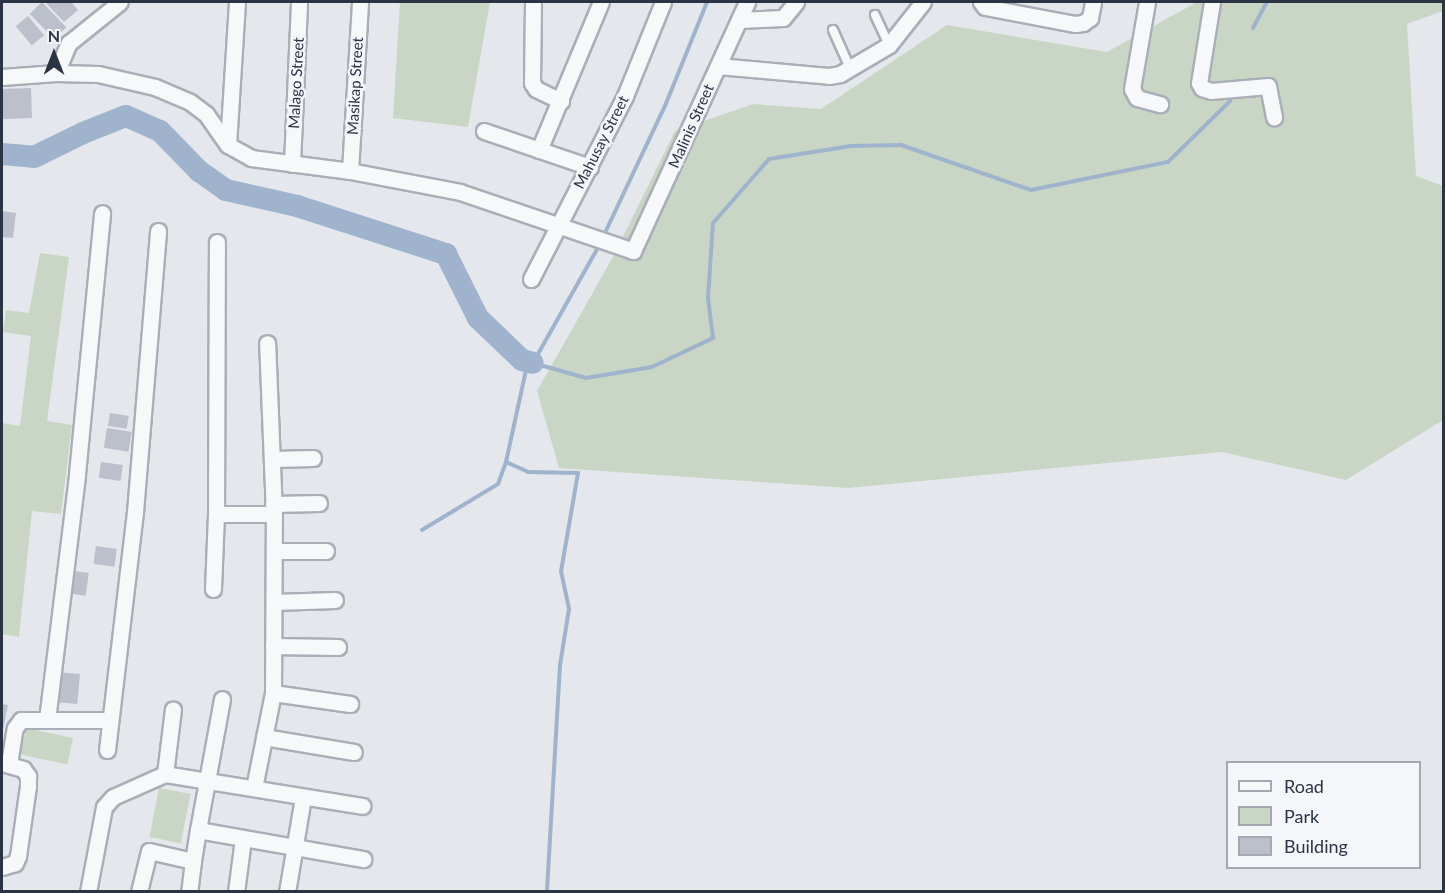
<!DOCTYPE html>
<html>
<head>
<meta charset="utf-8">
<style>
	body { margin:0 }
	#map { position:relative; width:1445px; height:893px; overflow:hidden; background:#e4e7ec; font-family:Lato,sans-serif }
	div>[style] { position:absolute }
	.green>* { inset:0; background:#c9d6c5; transform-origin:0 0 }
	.stream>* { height:4px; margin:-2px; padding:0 2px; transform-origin:2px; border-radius:2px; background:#9fb4cc }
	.river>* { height:22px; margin:-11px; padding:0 11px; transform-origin:11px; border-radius:11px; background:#9fb4cc }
	.building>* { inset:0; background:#bbc0ca; transform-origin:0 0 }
	.roads { filter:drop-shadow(2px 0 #a9aeb7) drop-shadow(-2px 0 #a9aeb7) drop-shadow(0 2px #a9aeb7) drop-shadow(0 -2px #a9aeb7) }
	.lane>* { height:8px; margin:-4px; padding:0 4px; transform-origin:4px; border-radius:4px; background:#f7f8fa }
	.street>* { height:15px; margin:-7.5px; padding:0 7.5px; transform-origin:7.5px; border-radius:7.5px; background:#f7f8fa }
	span { translate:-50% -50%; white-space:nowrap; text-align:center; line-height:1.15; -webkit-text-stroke:5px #f4f6f9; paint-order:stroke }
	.street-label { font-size:15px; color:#2b3445 }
	.frame { position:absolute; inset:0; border:3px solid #2b3445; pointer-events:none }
	.legend { position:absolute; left:1226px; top:761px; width:195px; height:108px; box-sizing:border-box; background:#f4f6f9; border:2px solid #a4a8b1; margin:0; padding:8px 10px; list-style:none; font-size:18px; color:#2b3445 }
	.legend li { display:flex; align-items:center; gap:12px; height:30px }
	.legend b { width:30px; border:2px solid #a4a8b1 }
	.north { position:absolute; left:24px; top:24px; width:60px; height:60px; -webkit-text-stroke:4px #f4f6f9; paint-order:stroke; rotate:0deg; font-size:16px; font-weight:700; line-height:24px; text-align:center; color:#2b3445 }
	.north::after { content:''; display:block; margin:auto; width:21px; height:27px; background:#2b3445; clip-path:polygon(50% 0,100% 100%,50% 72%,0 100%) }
</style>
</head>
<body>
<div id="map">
	<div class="green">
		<i style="clip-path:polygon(400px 2px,490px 2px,468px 127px,393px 118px)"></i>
		<i style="clip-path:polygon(1197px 2px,1443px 2px,1443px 11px,1407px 24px,1416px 176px,1443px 186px,1443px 420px,1346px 480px,1222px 452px,848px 488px,559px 468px,537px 391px,613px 257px,675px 131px,753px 104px,821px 109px,947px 25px,1107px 52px)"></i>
		<i style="clip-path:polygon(40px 253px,69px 257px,47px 421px,72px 425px,61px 514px,32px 511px,19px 637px,2px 634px,2px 423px,20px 426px,31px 336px,3px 332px,6px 310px,29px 313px)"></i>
		<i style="left:26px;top:728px;width:48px;height:27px;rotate:12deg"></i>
		<i style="left:159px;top:788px;width:32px;height:50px;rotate:11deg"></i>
	</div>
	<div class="stream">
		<i style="left:1253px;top:28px;width:30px;rotate:-62deg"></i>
		<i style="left:603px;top:237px;width:145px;rotate:-64.7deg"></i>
		<i style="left:665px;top:106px;width:112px;rotate:-68deg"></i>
		<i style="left:600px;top:244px;width:137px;rotate:119.4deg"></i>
		<i style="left:533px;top:363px;width:55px;rotate:15.8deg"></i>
		<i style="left:586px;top:378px;width:67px;rotate:-9.5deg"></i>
		<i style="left:652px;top:367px;width:68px;rotate:-25.4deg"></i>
		<i style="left:713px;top:338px;width:40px;rotate:-97.1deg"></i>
		<i style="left:708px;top:298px;width:75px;rotate:-86.2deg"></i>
		<i style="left:713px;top:223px;width:85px;rotate:-48.8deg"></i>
		<i style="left:769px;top:159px;width:83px;rotate:-9deg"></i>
		<i style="left:851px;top:146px;width:50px;rotate:-1.1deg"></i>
		<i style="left:901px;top:145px;width:138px;rotate:19.1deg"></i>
		<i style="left:1031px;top:190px;width:140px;rotate:-11.6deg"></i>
		<i style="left:1168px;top:162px;width:87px;rotate:-44.5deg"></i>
		<i style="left:528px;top:361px;width:103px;rotate:102.3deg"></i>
		<i style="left:506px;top:462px;width:24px;rotate:24deg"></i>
		<i style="left:528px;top:472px;width:50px;rotate:1.1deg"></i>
		<i style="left:578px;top:473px;width:99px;rotate:99.8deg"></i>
		<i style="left:561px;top:571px;width:39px;rotate:78deg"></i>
		<i style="left:569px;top:609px;width:57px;rotate:99.1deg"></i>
		<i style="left:560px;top:665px;width:227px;rotate:93.3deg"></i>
		<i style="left:422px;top:530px;width:89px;rotate:-31.2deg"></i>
		<i style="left:498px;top:484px;width:23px;rotate:-70deg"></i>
	</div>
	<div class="river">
		<i style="left:2px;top:154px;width:32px;rotate:5deg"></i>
		<i style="left:34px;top:157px;width:55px;rotate:-26.1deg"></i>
		<i style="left:83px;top:133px;width:46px;rotate:-21.6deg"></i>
		<i style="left:126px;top:116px;width:37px;rotate:24deg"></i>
		<i style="left:160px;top:131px;width:56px;rotate:45.7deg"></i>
		<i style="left:199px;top:171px;width:33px;rotate:35deg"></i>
		<i style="left:226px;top:190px;width:73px;rotate:12.7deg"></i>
		<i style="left:297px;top:206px;width:157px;rotate:17.9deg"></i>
		<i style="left:446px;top:254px;width:72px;rotate:63.4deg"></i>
		<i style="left:478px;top:318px;width:61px;rotate:43.7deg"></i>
		<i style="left:522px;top:360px;width:11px;rotate:15deg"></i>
	</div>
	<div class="building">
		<i style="left:42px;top:2px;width:35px;height:17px;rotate:46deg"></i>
		<i style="clip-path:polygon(45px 2px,71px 2px,78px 10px,64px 22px)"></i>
		<i style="left:28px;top:16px;width:25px;height:16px;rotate:50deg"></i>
		<i style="left:31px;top:88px;width:30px;height:29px;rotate:88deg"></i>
		<i style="clip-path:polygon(2px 211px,16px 213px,13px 238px,2px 237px)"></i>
		<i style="left:110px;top:413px;width:19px;height:13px;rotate:9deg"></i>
		<i style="left:107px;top:428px;width:25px;height:20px;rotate:9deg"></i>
		<i style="left:101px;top:462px;width:22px;height:16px;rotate:8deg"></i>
		<i style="left:96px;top:546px;width:21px;height:18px;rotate:8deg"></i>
		<i style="left:68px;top:570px;width:21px;height:23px;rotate:8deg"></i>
		<i style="left:56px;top:672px;width:24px;height:30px;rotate:5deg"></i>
		<i style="clip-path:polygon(2px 704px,8px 705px,3px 730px,2px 730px)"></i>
	</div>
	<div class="roads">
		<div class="lane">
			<i style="left:875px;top:15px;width:33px;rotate:65deg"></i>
			<i style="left:833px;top:30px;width:42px;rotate:65.9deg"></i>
		</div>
		<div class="street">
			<i style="left:533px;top:2px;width:81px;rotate:90.7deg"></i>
			<i style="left:532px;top:83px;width:7px;rotate:56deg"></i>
			<i style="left:536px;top:89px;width:28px;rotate:26deg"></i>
			<i style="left:981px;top:2px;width:6px;rotate:51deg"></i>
			<i style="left:985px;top:7px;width:92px;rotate:10.7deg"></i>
			<i style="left:1075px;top:24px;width:8px;rotate:-7deg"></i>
			<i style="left:1083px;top:23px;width:9px;rotate:-36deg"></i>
			<i style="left:1090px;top:18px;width:16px;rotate:-79deg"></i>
			<i style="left:1147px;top:2px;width:88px;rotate:99.8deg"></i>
			<i style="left:1132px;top:89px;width:10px;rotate:61deg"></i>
			<i style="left:1137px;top:98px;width:24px;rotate:15deg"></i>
			<i style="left:1212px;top:2px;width:82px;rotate:99.1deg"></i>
			<i style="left:1199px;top:83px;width:6px;rotate:59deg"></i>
			<i style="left:1202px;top:88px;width:9px;rotate:18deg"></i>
			<i style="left:1211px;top:91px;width:57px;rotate:-5deg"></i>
			<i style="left:1268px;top:86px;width:32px;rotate:79deg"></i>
			<i style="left:739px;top:20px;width:44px;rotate:-2.6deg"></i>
			<i style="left:783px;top:18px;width:21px;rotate:-51deg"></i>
			<i style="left:718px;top:66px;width:111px;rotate:5.1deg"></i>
			<i style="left:829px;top:76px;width:11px;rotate:-10deg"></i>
			<i style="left:840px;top:74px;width:57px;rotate:-30.6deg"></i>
			<i style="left:889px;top:45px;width:55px;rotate:-51.7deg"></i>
			<i style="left:56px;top:73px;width:33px;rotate:-67deg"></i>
			<i style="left:69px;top:43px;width:65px;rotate:-38.8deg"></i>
			<i style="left:2px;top:77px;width:54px;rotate:-4.2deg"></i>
			<i style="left:56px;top:73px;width:42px;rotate:1.4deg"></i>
			<i style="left:98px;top:74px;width:58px;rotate:12.8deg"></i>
			<i style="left:155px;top:87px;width:38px;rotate:23deg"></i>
			<i style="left:190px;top:102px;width:20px;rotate:37deg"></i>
			<i style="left:206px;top:114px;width:38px;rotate:55deg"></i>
			<i style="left:228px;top:145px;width:26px;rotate:29deg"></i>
			<i style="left:251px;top:158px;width:100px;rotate:7.5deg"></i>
			<i style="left:350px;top:171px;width:112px;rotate:10.8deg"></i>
			<i style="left:460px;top:192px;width:183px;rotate:18.8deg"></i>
			<i style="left:633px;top:251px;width:274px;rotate:-65.4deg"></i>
			<i style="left:484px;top:131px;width:112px;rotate:18.8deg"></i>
			<i style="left:228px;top:145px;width:143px;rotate:-86.4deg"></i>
			<i style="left:539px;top:150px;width:160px;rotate:-67.3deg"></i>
			<i style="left:292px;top:164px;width:162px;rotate:-87.5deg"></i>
			<i style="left:350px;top:171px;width:169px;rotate:-86.6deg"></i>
			<i style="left:531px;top:279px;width:206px;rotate:-62.8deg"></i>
			<i style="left:625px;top:96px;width:101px;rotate:-68deg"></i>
			<i style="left:272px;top:459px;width:41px;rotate:-1.4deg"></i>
			<i style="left:273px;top:504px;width:46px;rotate:-1.2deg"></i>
			<i style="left:216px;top:514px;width:58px"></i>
			<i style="left:274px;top:551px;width:52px"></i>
			<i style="left:213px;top:589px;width:75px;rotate:-87.7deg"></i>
			<i style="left:216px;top:514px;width:272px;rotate:-89.8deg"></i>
			<i style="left:274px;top:602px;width:61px;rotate:-1.9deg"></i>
			<i style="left:273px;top:646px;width:65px;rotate:0.9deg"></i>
			<i style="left:273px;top:693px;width:78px;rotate:8.1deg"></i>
			<i style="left:47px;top:720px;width:248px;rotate:-83deg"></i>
			<i style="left:77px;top:474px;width:262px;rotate:-84.5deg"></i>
			<i style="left:264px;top:737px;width:91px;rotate:9.5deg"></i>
			<i style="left:107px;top:750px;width:240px;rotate:-83.3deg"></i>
			<i style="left:135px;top:512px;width:282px;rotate:-85.3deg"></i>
			<i style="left:2px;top:763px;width:22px;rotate:16deg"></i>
			<i style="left:23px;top:769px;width:9px;rotate:54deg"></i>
			<i style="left:28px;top:776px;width:10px;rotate:90deg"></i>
			<i style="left:28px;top:786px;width:71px;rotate:98.1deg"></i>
			<i style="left:18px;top:856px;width:8px;rotate:113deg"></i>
			<i style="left:15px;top:863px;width:14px;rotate:163deg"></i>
			<i style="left:9px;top:764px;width:36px;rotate:-81deg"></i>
			<i style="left:15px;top:728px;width:10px;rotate:-53deg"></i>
			<i style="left:21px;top:720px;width:89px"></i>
			<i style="left:165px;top:774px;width:65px;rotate:-83deg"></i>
			<i style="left:254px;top:788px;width:97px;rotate:-78.7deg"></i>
			<i style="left:273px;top:693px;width:179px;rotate:-89.7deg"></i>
			<i style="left:274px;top:514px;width:171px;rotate:-92.3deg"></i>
			<i style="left:198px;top:830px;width:133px;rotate:-79.6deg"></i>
			<i style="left:193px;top:861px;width:31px;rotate:-81deg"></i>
			<i style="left:198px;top:830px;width:168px;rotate:10deg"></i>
			<i style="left:88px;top:892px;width:86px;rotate:-79.3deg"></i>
			<i style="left:104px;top:807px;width:13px;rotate:-48deg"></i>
			<i style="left:113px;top:797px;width:57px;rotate:-23.9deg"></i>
			<i style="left:165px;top:774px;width:200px;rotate:9.2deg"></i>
			<i style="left:139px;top:892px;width:42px;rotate:-76.3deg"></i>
			<i style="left:149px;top:851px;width:45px;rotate:12.8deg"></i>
			<i style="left:193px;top:861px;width:31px;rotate:97deg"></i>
			<i style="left:236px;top:892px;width:53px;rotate:-82.5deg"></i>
			<i style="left:287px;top:892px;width:96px;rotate:-80.4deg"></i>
		</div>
	</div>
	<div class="street-label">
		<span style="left:296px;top:83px;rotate:-87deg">Malago Street</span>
		<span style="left:355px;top:86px;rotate:-87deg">Masikap Street</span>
		<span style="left:691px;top:126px;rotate:-66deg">Malinis Street</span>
		<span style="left:601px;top:142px;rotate:-63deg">Mahusay Street</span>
	</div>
	<div class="frame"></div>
	<ul class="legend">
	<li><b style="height:8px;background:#f7f8fa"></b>Road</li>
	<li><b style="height:16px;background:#c9d6c5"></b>Park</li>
	<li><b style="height:16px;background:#bbc0ca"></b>Building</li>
	</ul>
	<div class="north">N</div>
</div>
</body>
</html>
